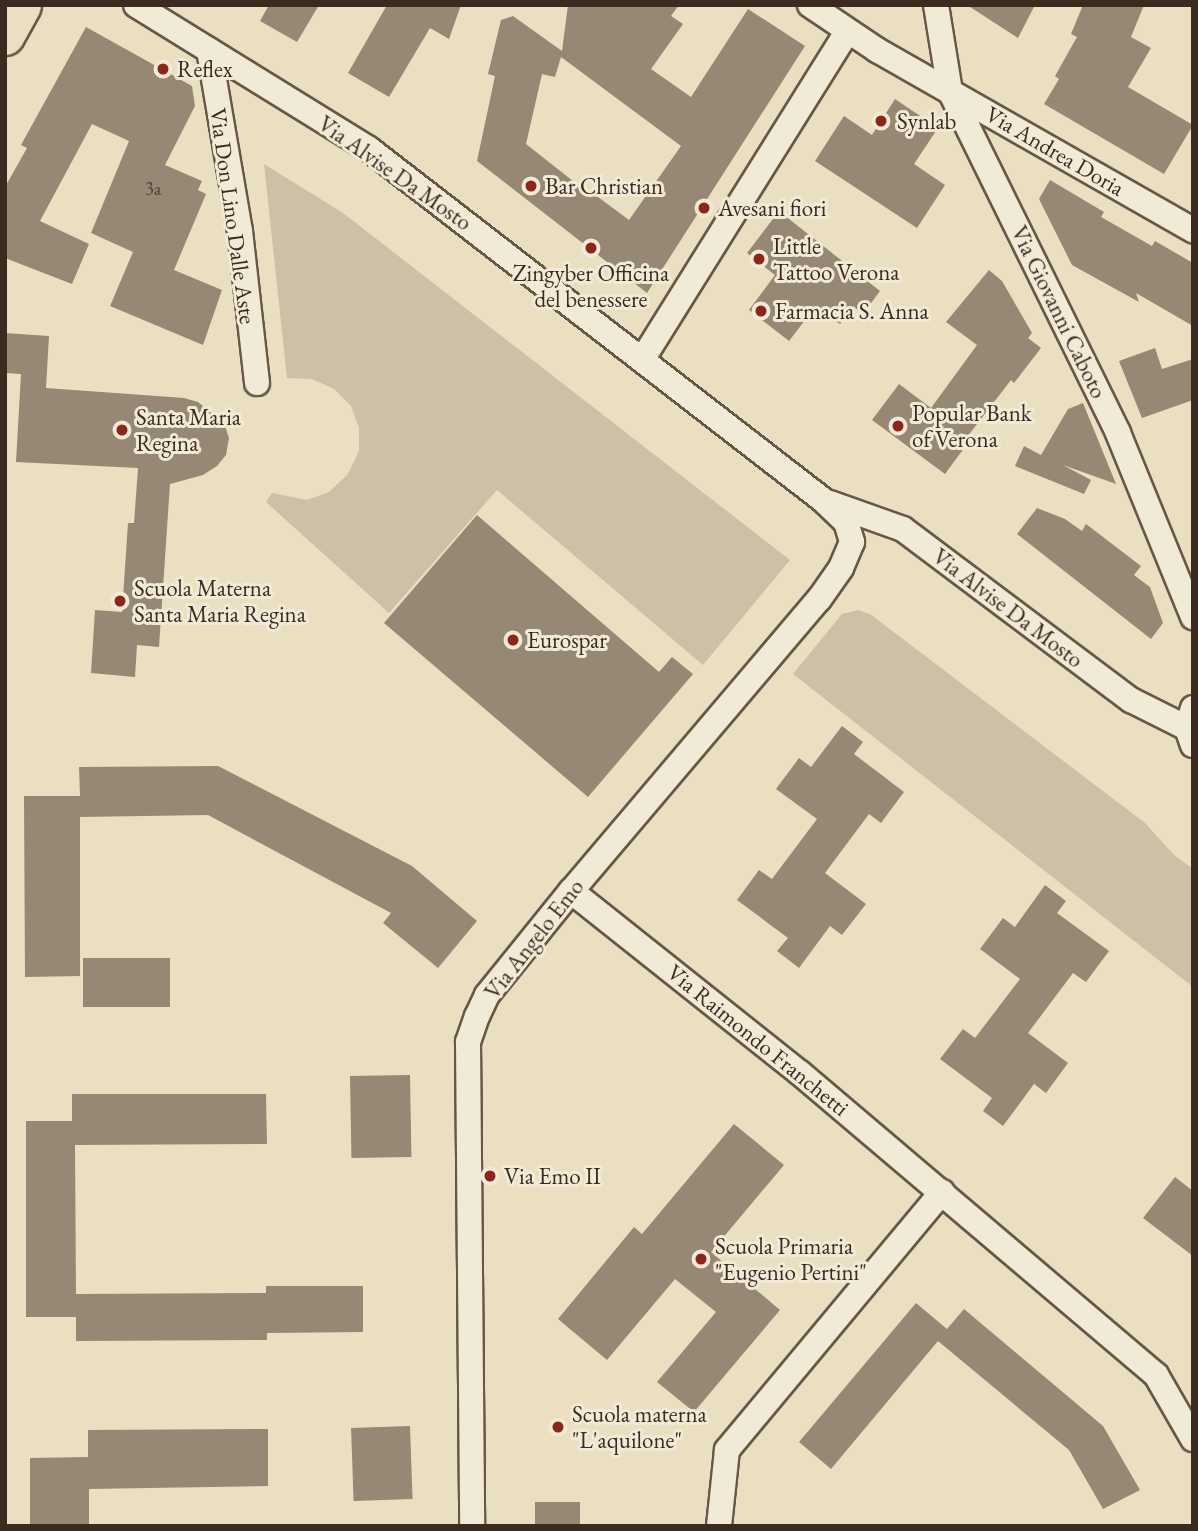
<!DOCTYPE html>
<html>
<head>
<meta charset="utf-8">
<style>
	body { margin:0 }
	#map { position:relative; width:1198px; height:1531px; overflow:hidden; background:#eadfc1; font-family:"EB Garamond",serif }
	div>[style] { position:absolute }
	.green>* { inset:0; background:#ccc0a6 }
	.building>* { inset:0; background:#968874; transform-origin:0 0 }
	.roads { filter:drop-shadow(2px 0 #675748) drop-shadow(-2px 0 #675748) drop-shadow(0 2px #675748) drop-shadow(0 -2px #675748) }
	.street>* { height:24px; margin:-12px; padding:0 12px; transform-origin:12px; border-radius:12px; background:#f1ead7 }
	.primary>* { height:37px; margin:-18.5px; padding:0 18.5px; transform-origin:18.5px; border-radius:18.5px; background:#eadfc1 }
	.dots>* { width:19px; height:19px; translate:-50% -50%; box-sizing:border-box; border:4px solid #f1ead7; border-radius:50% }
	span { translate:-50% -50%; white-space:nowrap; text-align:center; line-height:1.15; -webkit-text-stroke:6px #f1ead7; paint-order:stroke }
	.number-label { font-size:19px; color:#524235 }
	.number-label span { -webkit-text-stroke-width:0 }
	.poi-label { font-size:23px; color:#3b2a20 }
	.left { translate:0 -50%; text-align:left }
	.street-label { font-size:23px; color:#3b2a20 }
	.frame { position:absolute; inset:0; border:7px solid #3b2a20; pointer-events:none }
</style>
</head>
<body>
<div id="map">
	<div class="green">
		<i style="clip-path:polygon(264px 164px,343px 213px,790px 560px,703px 665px,497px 490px,389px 613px,266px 502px,272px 493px,307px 500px,329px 492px,348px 474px,359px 451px,359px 428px,351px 406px,334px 389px,312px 379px,287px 378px)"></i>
		<i style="clip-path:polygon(858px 610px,870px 614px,1145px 823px,1174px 855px,1193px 869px,1193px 987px,793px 674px,842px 614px)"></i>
	</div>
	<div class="building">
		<i style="clip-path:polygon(269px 5px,319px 5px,297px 42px,260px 21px)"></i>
		<i style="clip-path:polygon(387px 5px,461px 5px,449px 39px,430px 28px,389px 97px,348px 73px)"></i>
		<i style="clip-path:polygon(evenodd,568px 5px,679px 5px,671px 16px,683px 24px,651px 69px,691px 97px,748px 9px,805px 46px,647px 293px,477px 161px,495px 76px,488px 74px,501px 20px,513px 16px,562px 51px,568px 5px,561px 57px,681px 146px,629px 220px,594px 194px,592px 196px,526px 144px,542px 74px,555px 77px,561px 57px)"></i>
		<i style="clip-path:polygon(967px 5px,1035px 5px,1018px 38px)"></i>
		<i style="clip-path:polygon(1083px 5px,1144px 5px,1131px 37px,1151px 48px,1128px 87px,1193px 125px,1164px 174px,1044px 104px,1059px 79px,1055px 76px,1077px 37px,1071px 34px)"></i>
		<i style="clip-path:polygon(86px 27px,192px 86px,195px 106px,165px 165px,202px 181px,198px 190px,206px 194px,174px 270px,222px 290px,203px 345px,110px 306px,133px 252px,91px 233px,129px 141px,92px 124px,40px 221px,89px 244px,72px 284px,5px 258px,5px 187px,27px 148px,21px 145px)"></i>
		<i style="clip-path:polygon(895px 99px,938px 128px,914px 164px,945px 185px,917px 228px,815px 161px,844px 116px,872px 135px)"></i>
		<i style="clip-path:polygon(1050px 180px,1104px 212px,1101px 217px,1152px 246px,1155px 241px,1193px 263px,1193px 326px,1136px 293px,1139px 302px,1072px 265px,1039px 199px)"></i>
		<i style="clip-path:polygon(779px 211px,880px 291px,863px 314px,853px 306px,840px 324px,816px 306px,789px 341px,749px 310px,775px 275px,747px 253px)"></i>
		<i style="clip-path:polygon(989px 270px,1002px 281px,1032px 333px,1028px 338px,1041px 348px,1014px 383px,1011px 380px,967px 437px,970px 440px,945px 474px,872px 420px,899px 384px,931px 408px,977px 345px,946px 322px)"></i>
		<i style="clip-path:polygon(5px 333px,49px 336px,46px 388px,184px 398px,198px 402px,224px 423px,229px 438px,226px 455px,217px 466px,203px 475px,170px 484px,159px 647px,137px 645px,135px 677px,91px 673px,95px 610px,122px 612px,128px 523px,134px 523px,138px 468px,16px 462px,21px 374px,5px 373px)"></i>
		<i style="clip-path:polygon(1155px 348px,1162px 369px,1193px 359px,1193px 400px,1142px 418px,1119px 361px)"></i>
		<i style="clip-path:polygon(1083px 403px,1116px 484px,1063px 465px,1091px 480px,1084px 494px,1015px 466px,1024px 446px,1041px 455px,1068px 409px)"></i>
		<i style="clip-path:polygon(1037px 508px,1065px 519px,1082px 531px,1086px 524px,1141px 566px,1134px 575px,1150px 587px,1163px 623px,1151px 639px,1017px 534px)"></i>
		<i style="clip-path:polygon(477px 515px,659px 672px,672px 657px,693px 674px,588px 797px,384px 623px)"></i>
		<i style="clip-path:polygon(842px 726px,863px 742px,854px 754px,904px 792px,881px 823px,869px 814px,825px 873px,866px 904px,842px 935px,830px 926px,799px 968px,777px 951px,788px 938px,737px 900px,759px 870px,772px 879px,817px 819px,776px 789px,799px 758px,811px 767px)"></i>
		<i style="clip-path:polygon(218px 766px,412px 866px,477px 921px,438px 968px,383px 923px,391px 913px,208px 815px,80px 817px,80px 976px,25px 977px,24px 796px,80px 796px,79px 767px)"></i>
		<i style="clip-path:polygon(1045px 885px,1066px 901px,1057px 913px,1109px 951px,1086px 982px,1073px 973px,1028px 1033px,1068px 1063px,1046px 1093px,1034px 1084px,1003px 1126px,983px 1111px,992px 1098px,940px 1059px,963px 1029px,975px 1038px,1020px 979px,980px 949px,1003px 918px,1015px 927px)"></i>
		<i style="left:83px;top:958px;width:87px;height:49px"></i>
		<i style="left:410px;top:1075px;width:82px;height:60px;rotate:89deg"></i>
		<i style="clip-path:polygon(72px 1094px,266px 1094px,267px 1144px,75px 1145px,76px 1294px,266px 1293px,266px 1286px,363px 1286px,363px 1332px,267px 1333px,267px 1340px,76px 1341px,76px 1317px,26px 1317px,26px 1121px,72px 1121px)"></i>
		<i style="clip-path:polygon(734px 1124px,784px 1165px,711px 1252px,780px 1310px,694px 1412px,657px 1382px,716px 1312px,675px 1279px,607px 1360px,558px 1319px,634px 1227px,642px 1234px)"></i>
		<i style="clip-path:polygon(1175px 1177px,1193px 1191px,1193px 1256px,1143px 1218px)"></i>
		<i style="clip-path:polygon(916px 1303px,947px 1329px,964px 1309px,1103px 1426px,1140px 1490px,1103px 1509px,1069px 1450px,938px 1341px,831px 1469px,799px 1442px)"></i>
		<i style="left:410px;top:1426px;width:73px;height:59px;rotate:88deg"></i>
		<i style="clip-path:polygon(268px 1429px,268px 1486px,89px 1489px,89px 1526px,30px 1526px,30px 1458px,88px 1457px,88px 1430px)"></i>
		<i style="left:535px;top:1502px;width:45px;height:24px"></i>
	</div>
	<div class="roads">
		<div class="street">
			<i style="left:136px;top:5px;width:274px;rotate:31.7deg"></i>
			<i style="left:369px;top:149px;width:574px;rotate:37.71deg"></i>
			<i style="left:823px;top:500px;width:32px;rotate:44deg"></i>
			<i style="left:846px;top:522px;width:21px;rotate:73deg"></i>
			<i style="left:852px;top:542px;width:28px;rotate:113deg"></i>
			<i style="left:841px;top:568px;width:38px;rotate:125deg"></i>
			<i style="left:819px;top:599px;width:383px;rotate:130.3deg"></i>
			<i style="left:571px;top:891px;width:134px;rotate:128.9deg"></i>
			<i style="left:487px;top:995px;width:23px;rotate:115deg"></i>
			<i style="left:477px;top:1016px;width:28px;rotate:109deg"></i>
			<i style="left:468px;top:1042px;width:484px;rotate:89.5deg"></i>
			<i style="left:810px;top:5px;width:81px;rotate:33.9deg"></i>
			<i style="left:877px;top:50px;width:364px;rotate:29.7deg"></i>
			<i style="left:936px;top:5px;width:87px;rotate:80.8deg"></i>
			<i style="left:950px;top:91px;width:381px;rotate:63.8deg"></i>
			<i style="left:1118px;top:433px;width:199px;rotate:67.8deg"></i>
			<i style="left:209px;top:50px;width:184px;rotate:80.3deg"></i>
			<i style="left:240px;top:231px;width:153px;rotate:83.6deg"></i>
			<i style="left:642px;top:360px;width:387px;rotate:-58deg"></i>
			<i style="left:830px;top:503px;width:77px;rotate:19.6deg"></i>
			<i style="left:903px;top:529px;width:285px;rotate:36.9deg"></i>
			<i style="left:1131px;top:700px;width:63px;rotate:26.6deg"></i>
			<i style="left:1193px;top:708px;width:21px;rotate:107deg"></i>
			<i style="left:1187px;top:728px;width:18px;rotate:71deg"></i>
			<i style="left:571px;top:891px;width:293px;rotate:38.5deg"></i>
			<i style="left:800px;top:1073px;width:467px;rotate:40.3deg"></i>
			<i style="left:1156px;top:1375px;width:74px;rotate:60deg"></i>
			<i style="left:719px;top:1526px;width:76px;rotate:-84deg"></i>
			<i style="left:727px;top:1450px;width:336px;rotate:-50.2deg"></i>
		</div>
		<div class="primary">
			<i style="left:5px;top:36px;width:35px;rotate:-61deg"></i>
		</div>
	</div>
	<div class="dots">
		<i style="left:163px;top:69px;background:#8f2418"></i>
		<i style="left:881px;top:121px;background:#8f2418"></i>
		<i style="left:531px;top:186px;background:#8f2418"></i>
		<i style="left:704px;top:208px;background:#8f2418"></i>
		<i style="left:591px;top:248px;background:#8f2418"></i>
		<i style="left:759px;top:259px;background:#8f2418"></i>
		<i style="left:761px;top:311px;background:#8f2418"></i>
		<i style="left:898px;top:426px;background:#8f2418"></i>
		<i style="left:122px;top:430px;background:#8f2418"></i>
		<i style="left:120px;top:601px;background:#8f2418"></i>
		<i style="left:513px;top:640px;background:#8f2418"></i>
		<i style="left:490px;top:1176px;background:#8f2418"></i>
		<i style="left:701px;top:1259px;background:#8f2418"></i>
		<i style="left:558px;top:1427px;background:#8f2418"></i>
	</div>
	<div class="number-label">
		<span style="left:153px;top:189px">3a</span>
	</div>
	<div class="poi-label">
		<span class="left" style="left:177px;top:69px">Reflex</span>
		<span class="left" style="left:897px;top:121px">Synlab</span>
		<span class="left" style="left:545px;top:186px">Bar Christian</span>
		<span class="left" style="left:718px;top:208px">Avesani fiori</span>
		<span class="left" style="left:773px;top:259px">Little<br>Tattoo Verona</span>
		<span style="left:591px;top:286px">Zingyber Officina<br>del benessere</span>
		<span class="left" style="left:775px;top:311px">Farmacia S. Anna</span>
		<span class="left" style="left:912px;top:426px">Popular Bank<br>of Verona</span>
		<span class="left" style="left:136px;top:430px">Santa Maria<br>Regina</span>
		<span class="left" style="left:134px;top:601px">Scuola Materna<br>Santa Maria Regina</span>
		<span class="left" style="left:527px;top:640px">Eurospar</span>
		<span class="left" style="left:504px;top:1176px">Via Emo II</span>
		<span class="left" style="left:715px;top:1259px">Scuola Primaria<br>"Eugenio Pertini"</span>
		<span class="left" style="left:572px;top:1427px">Scuola materna<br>"L'aquilone"</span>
	</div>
	<div class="street-label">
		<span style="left:1055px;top:151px;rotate:30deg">Via Andrea Doria</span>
		<span style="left:395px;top:173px;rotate:35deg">Via Alvise Da Mosto</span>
		<span style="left:233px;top:216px;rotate:82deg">Via Don Lino Dalle Aste</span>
		<span style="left:1059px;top:312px;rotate:64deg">Via Giovanni Caboto</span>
		<span style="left:1008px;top:608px;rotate:37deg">Via Alvise Da Mosto</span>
		<span style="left:534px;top:939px;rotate:-52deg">Via Angelo Emo</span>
		<span style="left:758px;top:1040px;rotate:39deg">Via Raimondo Franchetti</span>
	</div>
	<div class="frame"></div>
</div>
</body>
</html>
